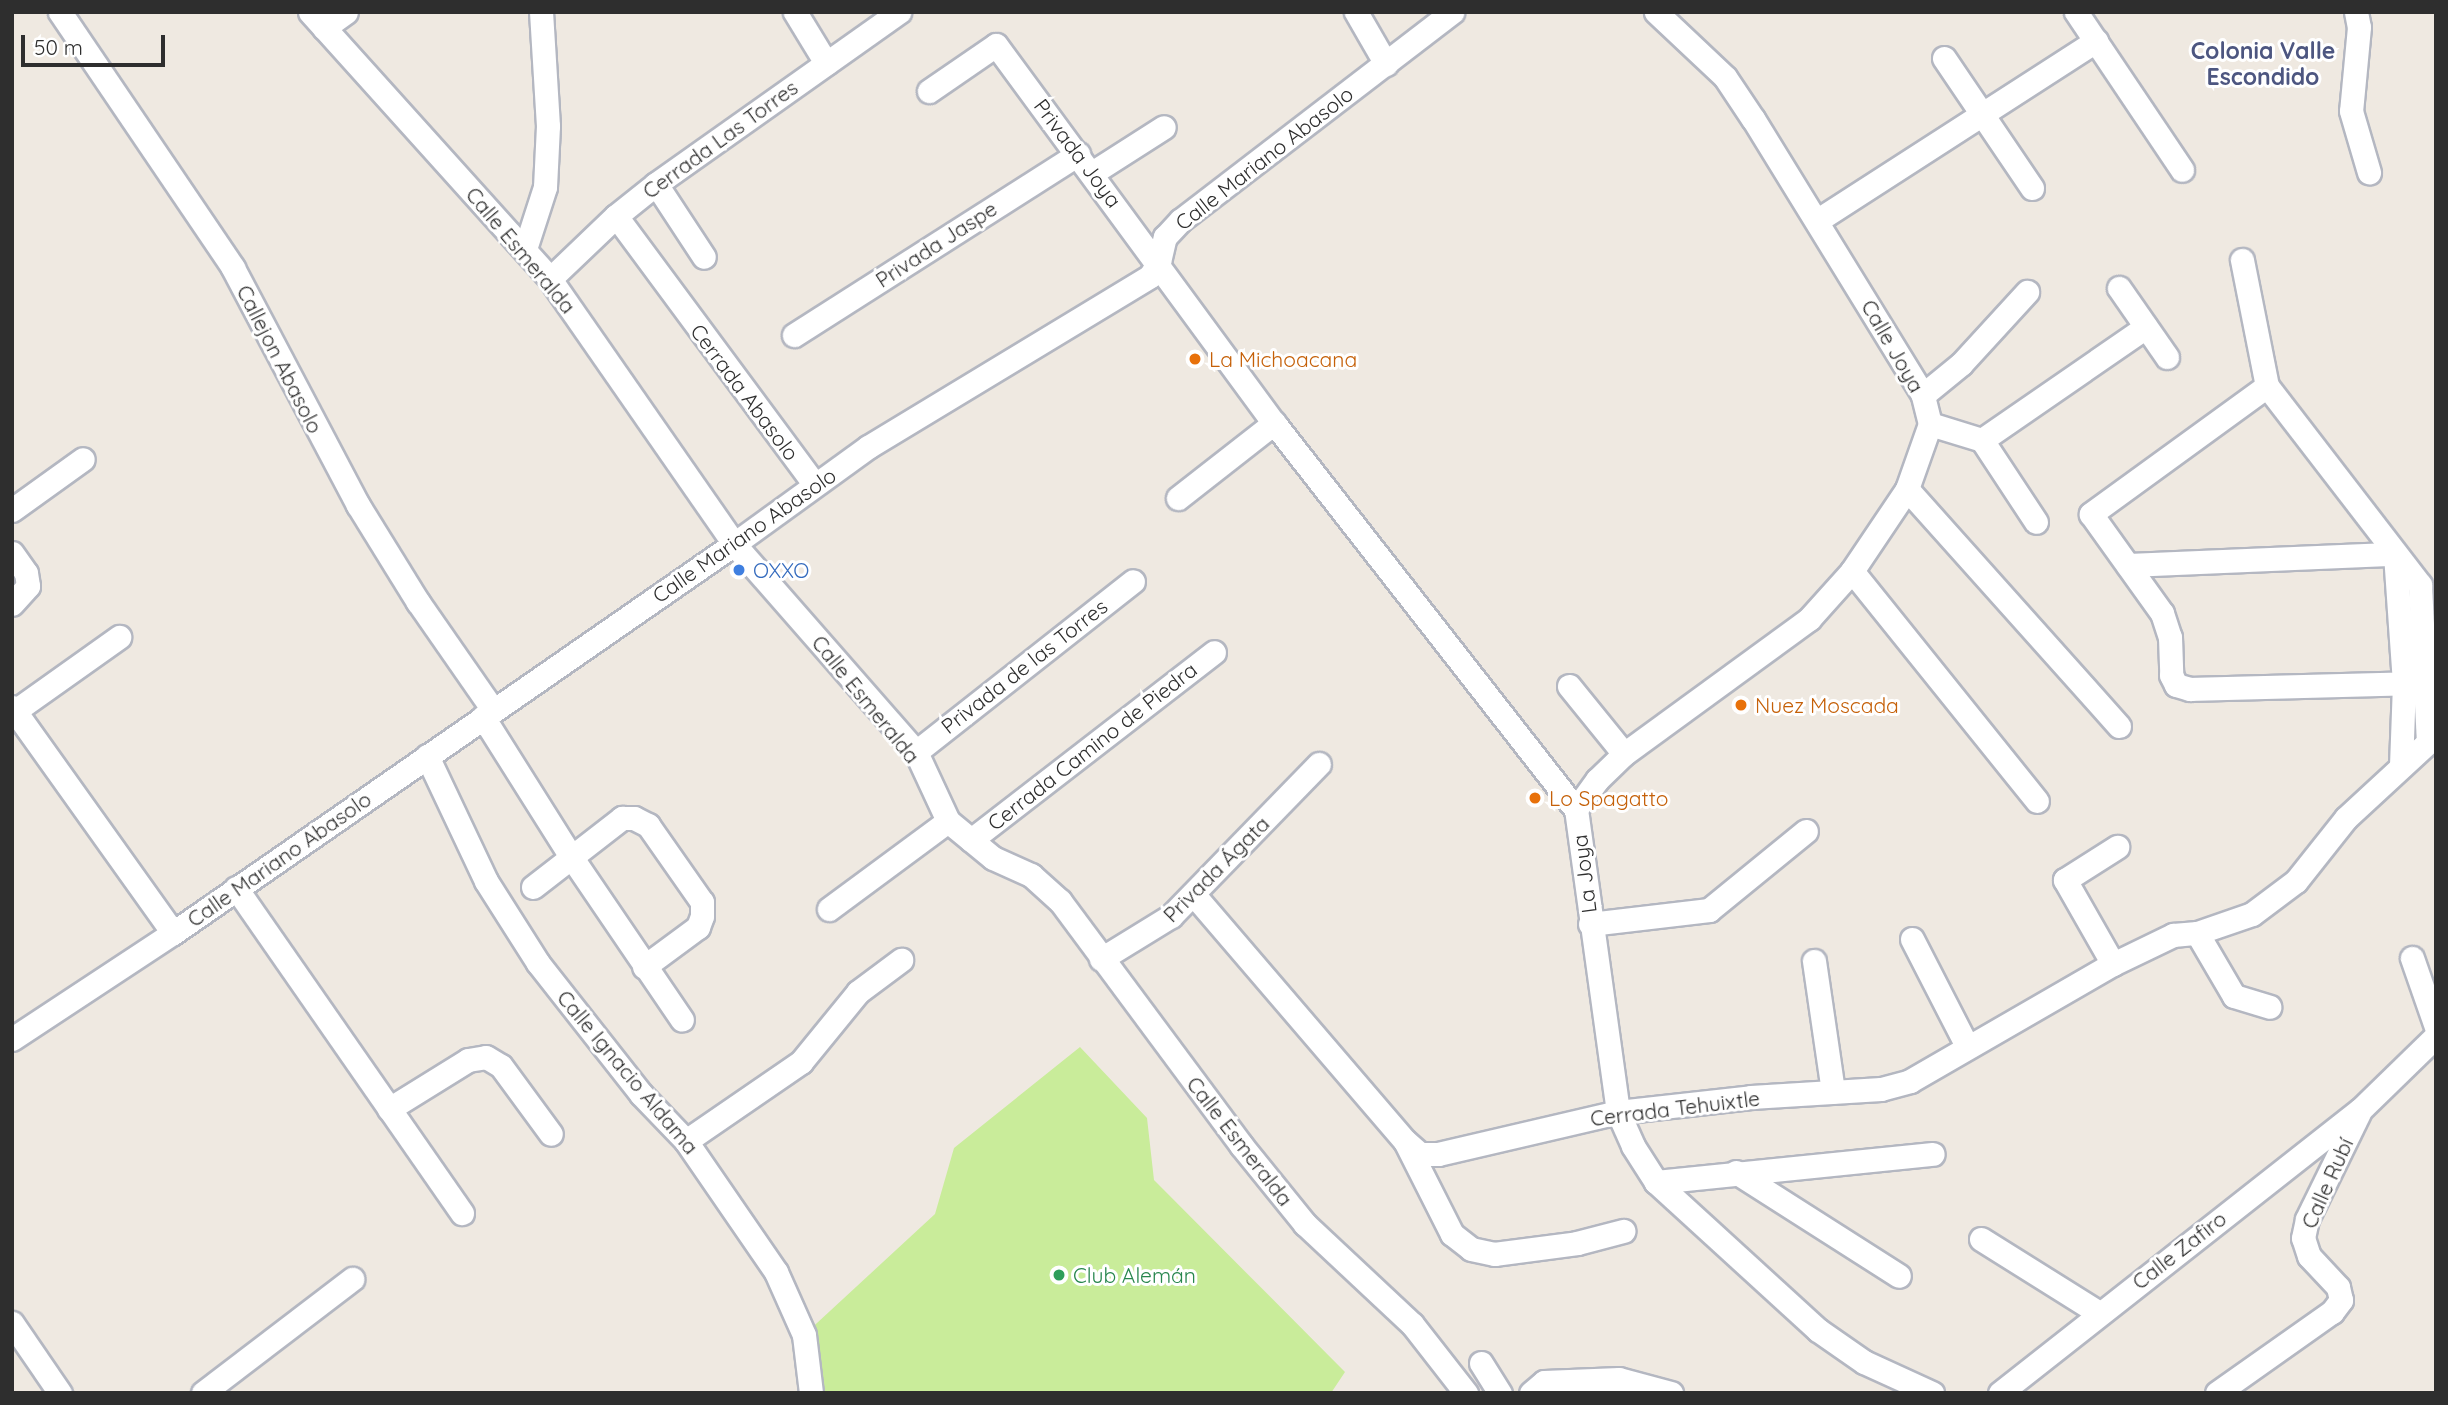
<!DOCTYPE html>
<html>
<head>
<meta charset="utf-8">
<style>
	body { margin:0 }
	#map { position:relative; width:2448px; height:1405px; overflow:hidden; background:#efe9e1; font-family:Quicksand,sans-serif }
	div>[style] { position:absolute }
	.pitch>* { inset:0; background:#c9ec9a }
	.roads { filter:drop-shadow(2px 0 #b4b7c1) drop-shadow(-2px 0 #b4b7c1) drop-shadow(0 2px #b4b7c1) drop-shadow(0 -2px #b4b7c1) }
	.minor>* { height:23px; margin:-11.5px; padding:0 11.5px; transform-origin:11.5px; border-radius:11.5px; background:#fff }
	.dots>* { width:19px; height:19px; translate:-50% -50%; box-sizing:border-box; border:4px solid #fff; border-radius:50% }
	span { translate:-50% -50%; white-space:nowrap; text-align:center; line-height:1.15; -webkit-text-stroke:6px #fff; paint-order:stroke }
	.street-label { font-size:21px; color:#2e2e2e }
	.food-label { font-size:21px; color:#c56008 }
	.left { translate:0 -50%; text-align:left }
	.shop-label { font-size:21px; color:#366cbe }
	.leisure-label { font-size:21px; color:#27864d }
	.neighbourhood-label { font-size:23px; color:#4d5680; font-weight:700 }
	.frame { position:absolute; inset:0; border:14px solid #2e2e2e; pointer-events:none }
	.scale { position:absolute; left:21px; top:35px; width:144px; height:32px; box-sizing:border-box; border:4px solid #2e2e2e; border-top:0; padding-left:9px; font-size:21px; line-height:24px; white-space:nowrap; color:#2e2e2e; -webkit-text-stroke:5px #fff; paint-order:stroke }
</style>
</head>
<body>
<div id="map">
	<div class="pitch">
		<i style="clip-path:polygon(1080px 1047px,1147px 1118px,1154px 1180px,1345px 1372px,1331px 1393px,811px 1393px,804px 1335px,935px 1214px,954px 1148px)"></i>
	</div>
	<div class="roads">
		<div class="minor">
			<i style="left:60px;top:12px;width:309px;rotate:55.9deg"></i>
			<i style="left:233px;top:268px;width:268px;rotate:62.2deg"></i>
			<i style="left:358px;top:505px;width:114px;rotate:58.3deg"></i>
			<i style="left:418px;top:602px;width:131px;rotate:55.2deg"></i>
			<i style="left:310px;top:12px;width:359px;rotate:48deg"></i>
			<i style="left:550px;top:279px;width:323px;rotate:55.2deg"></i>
			<i style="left:734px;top:544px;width:276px;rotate:48.8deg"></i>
			<i style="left:916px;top:752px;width:76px;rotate:65.1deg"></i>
			<i style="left:948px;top:821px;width:58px;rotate:39.4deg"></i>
			<i style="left:993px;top:858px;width:42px;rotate:24.1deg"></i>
			<i style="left:1031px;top:875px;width:39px;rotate:42deg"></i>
			<i style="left:1060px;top:901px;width:304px;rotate:53.4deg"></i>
			<i style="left:1241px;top:1145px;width:102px;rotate:51deg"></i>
			<i style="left:1305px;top:1224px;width:146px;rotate:43.1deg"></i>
			<i style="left:1412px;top:1324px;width:88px;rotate:52deg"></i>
			<i style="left:795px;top:12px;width:60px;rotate:58.7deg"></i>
			<i style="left:1356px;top:12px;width:60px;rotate:60deg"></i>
			<i style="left:2076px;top:12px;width:190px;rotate:56.1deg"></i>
			<i style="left:2356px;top:12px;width:15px;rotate:79deg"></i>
			<i style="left:2359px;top:27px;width:84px;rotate:95.4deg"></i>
			<i style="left:2351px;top:111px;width:64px;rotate:73.6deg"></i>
			<i style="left:324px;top:28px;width:27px;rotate:-36deg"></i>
			<i style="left:1944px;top:58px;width:157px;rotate:55.9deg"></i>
			<i style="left:929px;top:91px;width:81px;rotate:-34.5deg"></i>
			<i style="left:996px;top:45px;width:469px;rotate:53.7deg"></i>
			<i style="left:1274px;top:423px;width:490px;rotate:52deg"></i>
			<i style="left:1576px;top:809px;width:306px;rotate:82.1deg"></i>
			<i style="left:1618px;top:1112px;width:37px;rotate:66deg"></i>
			<i style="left:1633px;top:1146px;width:43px;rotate:57.4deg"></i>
			<i style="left:1656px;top:1182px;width:219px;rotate:42.4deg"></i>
			<i style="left:1818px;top:1330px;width:56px;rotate:34.8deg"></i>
			<i style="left:1864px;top:1362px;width:75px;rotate:24.5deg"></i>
			<i style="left:1092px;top:173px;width:85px;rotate:-32.6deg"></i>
			<i style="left:656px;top:184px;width:87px;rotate:56.7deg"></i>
			<i style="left:616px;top:216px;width:333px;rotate:53.5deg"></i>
			<i style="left:1818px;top:220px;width:331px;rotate:-32.8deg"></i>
			<i style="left:525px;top:249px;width:65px;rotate:-72.1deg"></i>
			<i style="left:545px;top:187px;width:61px;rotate:-87.2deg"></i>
			<i style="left:548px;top:126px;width:114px;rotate:-93.5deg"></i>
			<i style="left:2242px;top:260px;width:128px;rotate:78.8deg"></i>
			<i style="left:2267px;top:386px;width:251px;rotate:52.4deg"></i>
			<i style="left:2420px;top:585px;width:156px;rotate:87.1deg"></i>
			<i style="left:550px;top:279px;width:91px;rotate:-43.7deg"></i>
			<i style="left:616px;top:216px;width:51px;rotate:-38.7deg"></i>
			<i style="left:656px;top:184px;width:298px;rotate:-35.3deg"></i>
			<i style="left:2119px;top:288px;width:84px;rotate:55.2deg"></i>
			<i style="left:794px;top:335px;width:337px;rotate:-32.5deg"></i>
			<i style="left:2267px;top:386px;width:218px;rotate:144deg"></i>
			<i style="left:2091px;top:514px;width:122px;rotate:54.4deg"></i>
			<i style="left:2162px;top:613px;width:25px;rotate:72deg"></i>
			<i style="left:2170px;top:637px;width:38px;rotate:88deg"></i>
			<i style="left:2171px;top:675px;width:11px;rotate:63deg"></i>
			<i style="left:2176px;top:685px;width:15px;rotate:16deg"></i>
			<i style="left:2190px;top:689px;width:236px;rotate:-1.5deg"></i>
			<i style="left:1923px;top:395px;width:49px;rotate:-39.2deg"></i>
			<i style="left:1961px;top:364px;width:98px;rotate:-47.5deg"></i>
			<i style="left:1930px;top:424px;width:54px;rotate:17.1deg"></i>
			<i style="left:1982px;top:440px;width:98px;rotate:56.6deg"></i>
			<i style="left:1982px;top:440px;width:199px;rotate:-34.6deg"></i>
			<i style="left:1907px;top:489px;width:318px;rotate:48.2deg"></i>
			<i style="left:1178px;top:498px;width:122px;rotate:-38deg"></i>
			<i style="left:12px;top:510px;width:87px;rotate:-35.7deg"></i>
			<i style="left:12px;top:553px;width:24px;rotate:55deg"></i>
			<i style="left:26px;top:573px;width:13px;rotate:81deg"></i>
			<i style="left:28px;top:586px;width:24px;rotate:132deg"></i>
			<i style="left:2395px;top:554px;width:130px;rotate:86deg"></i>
			<i style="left:2404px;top:684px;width:82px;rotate:92.1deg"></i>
			<i style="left:2128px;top:565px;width:267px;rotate:-2.4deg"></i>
			<i style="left:1852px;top:571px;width:295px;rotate:51.2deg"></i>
			<i style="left:1569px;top:686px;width:87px;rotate:51deg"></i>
			<i style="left:12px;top:707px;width:277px;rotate:54.5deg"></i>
			<i style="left:15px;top:711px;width:128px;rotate:-35.4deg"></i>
			<i style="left:483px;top:717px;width:163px;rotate:57.8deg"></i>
			<i style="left:570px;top:855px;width:199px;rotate:55.8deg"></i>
			<i style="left:916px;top:752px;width:276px;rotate:-38.2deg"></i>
			<i style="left:427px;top:756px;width:138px;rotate:64.7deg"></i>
			<i style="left:486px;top:881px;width:97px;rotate:57.6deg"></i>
			<i style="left:538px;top:963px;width:167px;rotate:51.8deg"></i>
			<i style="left:641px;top:1094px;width:65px;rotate:46.2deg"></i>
			<i style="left:686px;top:1141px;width:159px;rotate:55.5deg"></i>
			<i style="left:776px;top:1272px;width:69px;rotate:66deg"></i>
			<i style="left:804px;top:1335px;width:58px;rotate:83.1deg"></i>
			<i style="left:1576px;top:809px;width:36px;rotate:-54deg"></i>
			<i style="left:1597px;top:780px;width:37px;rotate:-44deg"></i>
			<i style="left:1624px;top:754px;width:229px;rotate:-36.1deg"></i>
			<i style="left:1809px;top:619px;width:64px;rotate:-48.1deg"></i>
			<i style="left:1852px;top:571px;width:99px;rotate:-56.1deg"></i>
			<i style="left:1907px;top:489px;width:69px;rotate:-70.5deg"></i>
			<i style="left:1930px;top:424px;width:30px;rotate:-104deg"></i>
			<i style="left:1923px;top:395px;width:324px;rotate:-121.6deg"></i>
			<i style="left:1753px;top:119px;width:50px;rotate:-123.7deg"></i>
			<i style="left:1725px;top:77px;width:95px;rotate:-136.7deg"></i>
			<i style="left:971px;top:840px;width:307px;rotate:-37.7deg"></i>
			<i style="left:533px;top:887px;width:113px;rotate:-37.8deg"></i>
			<i style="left:622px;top:818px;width:12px"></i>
			<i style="left:634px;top:818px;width:16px;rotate:27deg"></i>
			<i style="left:648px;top:825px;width:94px;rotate:55deg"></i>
			<i style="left:702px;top:902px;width:14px;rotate:90deg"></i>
			<i style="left:702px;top:916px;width:12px;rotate:110deg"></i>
			<i style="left:698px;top:927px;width:67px;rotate:143.5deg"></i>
			<i style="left:236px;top:888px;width:396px;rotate:55.2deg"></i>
			<i style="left:1194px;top:895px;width:324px;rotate:49.4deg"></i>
			<i style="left:1405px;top:1141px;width:20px;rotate:41deg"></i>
			<i style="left:1420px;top:1154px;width:18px"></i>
			<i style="left:1438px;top:1154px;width:185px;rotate:-13.1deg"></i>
			<i style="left:1618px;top:1112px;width:134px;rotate:-6.4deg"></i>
			<i style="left:1751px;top:1097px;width:130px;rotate:-3.5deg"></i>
			<i style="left:1881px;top:1089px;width:30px;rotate:-15deg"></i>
			<i style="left:1910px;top:1081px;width:234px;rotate:-30deg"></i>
			<i style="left:2113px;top:964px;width:67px;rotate:-25.8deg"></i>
			<i style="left:2173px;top:935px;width:24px;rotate:-5deg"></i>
			<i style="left:2197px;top:933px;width:58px;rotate:-19.1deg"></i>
			<i style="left:2252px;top:914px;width:55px;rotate:-36.9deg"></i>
			<i style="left:2296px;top:881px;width:80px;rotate:-51.6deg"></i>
			<i style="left:2346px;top:818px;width:122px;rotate:-42.7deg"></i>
			<i style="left:829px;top:909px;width:148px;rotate:-36.5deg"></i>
			<i style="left:1590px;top:924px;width:120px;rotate:-6.7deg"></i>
			<i style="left:1709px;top:910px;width:125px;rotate:-39.2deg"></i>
			<i style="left:2197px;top:933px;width:73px;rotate:59.6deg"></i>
			<i style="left:2234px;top:996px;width:37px;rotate:17deg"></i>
			<i style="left:1912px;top:939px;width:120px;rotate:62.8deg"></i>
			<i style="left:2412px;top:958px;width:73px;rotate:70.8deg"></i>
			<i style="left:1101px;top:959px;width:82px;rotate:-31.6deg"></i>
			<i style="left:1171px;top:916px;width:212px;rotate:-45.8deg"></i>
			<i style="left:1814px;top:961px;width:132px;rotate:81.7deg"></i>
			<i style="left:2113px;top:964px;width:97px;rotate:-119.7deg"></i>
			<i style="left:2065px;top:880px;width:62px;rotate:-32.4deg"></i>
			<i style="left:12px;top:1039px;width:193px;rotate:-33.4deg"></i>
			<i style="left:173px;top:933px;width:683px;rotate:-34.74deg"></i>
			<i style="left:734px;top:544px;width:165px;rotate:-35.9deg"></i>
			<i style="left:868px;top:447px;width:330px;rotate:-31.2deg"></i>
			<i style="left:1150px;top:276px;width:17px;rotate:-57deg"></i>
			<i style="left:1159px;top:262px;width:26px;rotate:-77deg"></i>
			<i style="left:1165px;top:237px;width:23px;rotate:-47deg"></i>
			<i style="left:1181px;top:220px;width:342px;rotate:-37.5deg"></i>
			<i style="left:389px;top:1109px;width:93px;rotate:-31.8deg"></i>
			<i style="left:468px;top:1060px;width:18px;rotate:-9deg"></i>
			<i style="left:486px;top:1057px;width:17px;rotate:31deg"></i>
			<i style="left:501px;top:1066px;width:84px;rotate:53.7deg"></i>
			<i style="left:686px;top:1141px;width:140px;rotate:-34.5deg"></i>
			<i style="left:801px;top:1062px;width:90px;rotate:-50.8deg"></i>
			<i style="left:858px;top:992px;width:54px;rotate:-36.7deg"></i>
			<i style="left:1406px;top:1143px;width:102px;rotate:63.2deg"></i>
			<i style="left:1452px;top:1234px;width:24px;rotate:38deg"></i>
			<i style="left:1471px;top:1249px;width:24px;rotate:12deg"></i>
			<i style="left:1494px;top:1254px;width:84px;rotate:-7.5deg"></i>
			<i style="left:1577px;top:1243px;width:48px;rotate:-14.6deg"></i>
			<i style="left:1736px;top:1172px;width:193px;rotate:32.5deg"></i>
			<i style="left:1656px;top:1182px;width:278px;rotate:-5.8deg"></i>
			<i style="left:1981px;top:1239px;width:139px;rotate:32.1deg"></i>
			<i style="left:12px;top:1323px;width:85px;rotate:55.6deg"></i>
			<i style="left:1481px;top:1363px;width:36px;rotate:58deg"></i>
			<i style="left:203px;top:1393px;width:188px;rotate:-37.4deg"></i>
			<i style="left:1531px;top:1393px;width:17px;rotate:-40deg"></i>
			<i style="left:1544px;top:1382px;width:75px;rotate:-2.3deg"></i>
			<i style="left:1619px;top:1379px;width:54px;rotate:15.1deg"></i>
			<i style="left:2000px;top:1393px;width:458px;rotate:-38.2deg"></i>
			<i style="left:2360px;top:1110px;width:106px;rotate:-44.2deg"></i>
			<i style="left:2217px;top:1393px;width:141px;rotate:-35.2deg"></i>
			<i style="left:2332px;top:1312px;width:15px;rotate:-53deg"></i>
			<i style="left:2341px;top:1300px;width:13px;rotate:-103deg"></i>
			<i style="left:2338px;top:1287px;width:42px;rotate:-133.1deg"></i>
			<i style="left:2309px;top:1256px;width:19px;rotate:-108deg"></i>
			<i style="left:2303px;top:1238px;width:19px;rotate:-78deg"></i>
			<i style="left:2307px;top:1219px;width:116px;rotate:-63.9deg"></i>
		</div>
	</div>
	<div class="dots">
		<i style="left:1195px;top:359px;background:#e8710a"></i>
		<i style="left:739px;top:570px;background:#3f7fe0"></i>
		<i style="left:1741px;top:705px;background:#e8710a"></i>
		<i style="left:1535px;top:798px;background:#e8710a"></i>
		<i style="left:1059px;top:1275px;background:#2e9e5b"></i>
	</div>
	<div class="street-label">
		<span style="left:720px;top:139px;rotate:-36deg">Cerrada Las Torres</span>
		<span style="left:1078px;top:153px;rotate:53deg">Privada Joya</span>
		<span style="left:1264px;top:158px;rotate:-38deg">Calle Mariano Abasolo</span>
		<span style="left:936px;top:244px;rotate:-33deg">Privada Jaspe</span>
		<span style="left:521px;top:250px;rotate:50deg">Calle Esmeralda</span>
		<span style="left:1893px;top:346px;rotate:60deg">Calle Joya</span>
		<span style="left:280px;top:359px;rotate:63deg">Callejon Abasolo</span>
		<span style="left:745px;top:392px;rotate:53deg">Cerrada Abasolo</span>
		<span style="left:744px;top:535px;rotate:-35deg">Calle Mariano Abasolo</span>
		<span style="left:1024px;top:666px;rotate:-38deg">Privada de las Torres</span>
		<span style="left:866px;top:699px;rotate:51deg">Calle Esmeralda</span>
		<span style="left:1092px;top:746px;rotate:-38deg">Cerrada Camino de Piedra</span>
		<span style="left:279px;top:859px;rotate:-35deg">Calle Mariano Abasolo</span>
		<span style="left:1216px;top:869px;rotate:-45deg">Privada Ágata</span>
		<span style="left:1584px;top:874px;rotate:-97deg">La Joya</span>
		<span style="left:628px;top:1072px;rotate:50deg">Calle Ignacio Aldama</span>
		<span style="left:1675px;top:1108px;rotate:-7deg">Cerrada Tehuixtle</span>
		<span style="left:1240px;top:1141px;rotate:52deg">Calle Esmeralda</span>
		<span style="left:2327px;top:1183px;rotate:-66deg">Calle Rubí</span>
		<span style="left:2179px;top:1250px;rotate:-38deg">Calle Zafiro</span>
	</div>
	<div class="food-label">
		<span class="left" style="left:1209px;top:359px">La Michoacana</span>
		<span class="left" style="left:1755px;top:705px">Nuez Moscada</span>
		<span class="left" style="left:1549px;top:798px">Lo Spagatto</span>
	</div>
	<div class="shop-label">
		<span class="left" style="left:753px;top:570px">OXXO</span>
	</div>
	<div class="leisure-label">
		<span class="left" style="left:1073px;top:1275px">Club Alemán</span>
	</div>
	<div class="neighbourhood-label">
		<span style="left:2263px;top:64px">Colonia Valle<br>Escondido</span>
	</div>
	<div class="frame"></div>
	<div class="scale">50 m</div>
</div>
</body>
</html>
